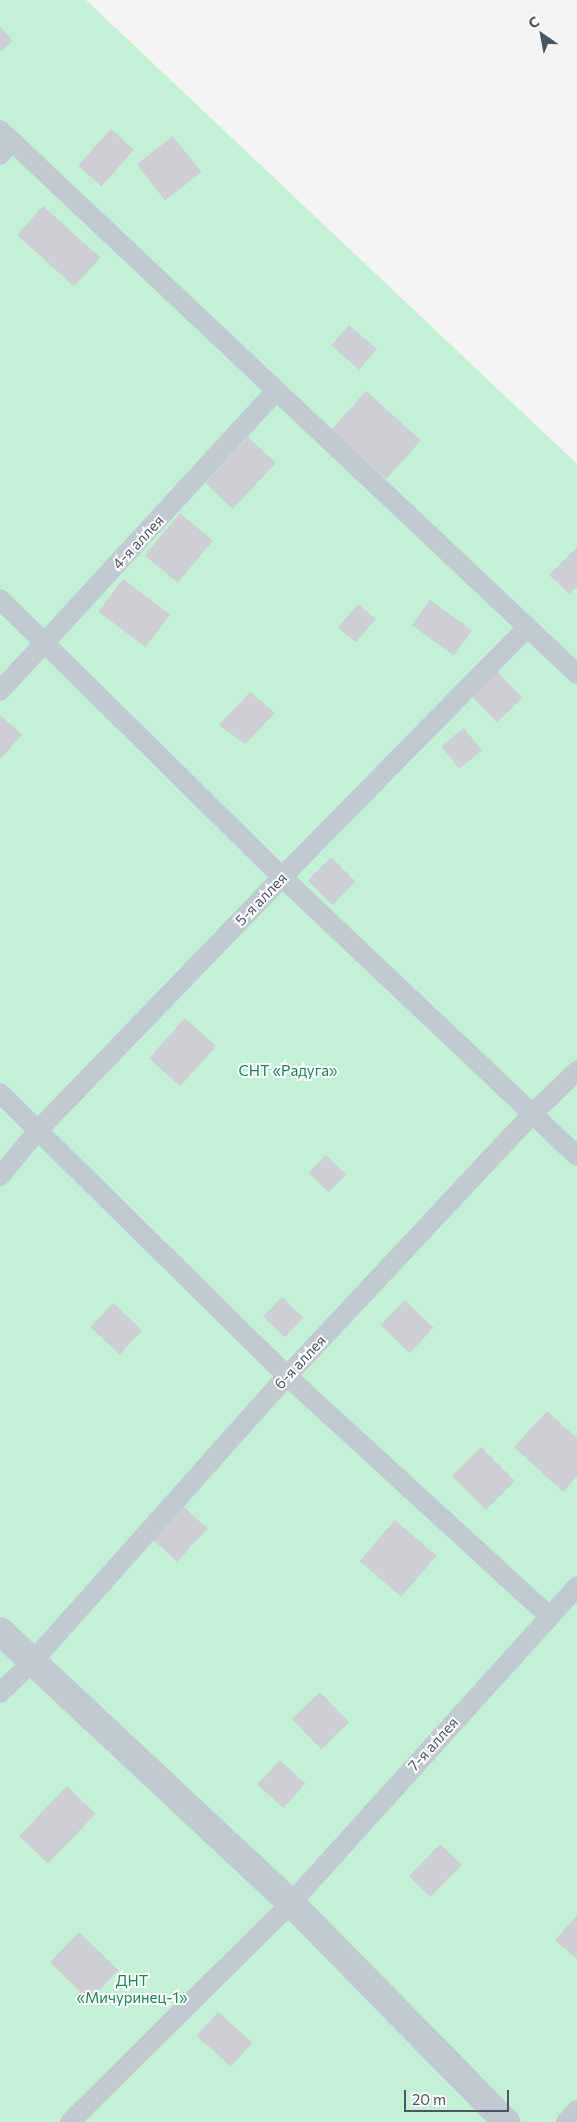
<!DOCTYPE html>
<html>
<head>
<meta charset="utf-8">
<style>
	body { margin:0 }
	#map { position:relative; width:577px; height:2122px; overflow:hidden; background:#f5f3f3; font-family:Commissioner,sans-serif }
	div>[style] { position:absolute }
	.green>* { inset:0; background:#c3f1d5 }
	.building>* { inset:0; background:#cdcfd5; transform-origin:0 0 }
	.lane>* { height:20px; margin:-10px; padding:0 10px; transform-origin:10px; border-radius:10px; background:#c1cad2 }
	.street>* { height:28px; margin:-14px; padding:0 14px; transform-origin:14px; border-radius:14px; background:#c1cad2 }
	span { translate:-50% -50%; white-space:nowrap; text-align:center; line-height:1.15; -webkit-text-stroke:4px #fff; paint-order:stroke }
	.street-label { font-size:15px; color:#4a5661 }
	.park-label { font-size:15px; color:#17864f }
	.north { position:absolute; left:517px; top:10px; width:50px; height:50px; -webkit-text-stroke:4px #fff; paint-order:stroke; rotate:327deg; font-size:14px; font-weight:700; line-height:20px; text-align:center; color:#4a5661 }
	.north::after { content:''; display:block; margin:auto; width:18px; height:22px; background:#4a5661; clip-path:polygon(50% 0,100% 100%,50% 72%,0 100%) }
	.scale { position:absolute; left:404px; top:2090px; width:105px; height:22px; box-sizing:border-box; border:2px solid #4a5661; border-top:0; padding-left:6px; font-size:15px; line-height:18px; white-space:nowrap; color:#4a5661; -webkit-text-stroke:4px #fff; paint-order:stroke }
</style>
</head>
<body>
<div id="map">
	<div class="green">
		<i style="clip-path:polygon(0 0,86px 0,577px 464px,577px 2122px,0 2122px)"></i>
	</div>
	<div class="building">
		<i style="clip-path:polygon(0 26px,13px 41px,0 52px)"></i>
		<i style="left:111px;top:129px;width:31px;height:49px;rotate:42deg"></i>
		<i style="left:173px;top:136px;width:46px;height:46px;rotate:52deg"></i>
		<i style="left:43px;top:206px;width:77px;height:39px;rotate:42deg"></i>
		<i style="left:349px;top:325px;width:37px;height:27px;rotate:41deg"></i>
		<i style="left:366px;top:391px;width:74px;height:52px;rotate:42deg"></i>
		<i style="left:248px;top:437px;width:38px;height:63px;rotate:43deg"></i>
		<i style="left:180px;top:513px;width:43px;height:55px;rotate:40deg"></i>
		<i style="clip-path:polygon(577px 547px,577px 587px,569px 594px,549px 575px)"></i>
		<i style="left:123px;top:579px;width:59px;height:41px;rotate:37deg"></i>
		<i style="left:430px;top:600px;width:52px;height:31px;rotate:36deg"></i>
		<i style="left:358px;top:604px;width:23px;height:31px;rotate:40deg"></i>
		<i style="left:497px;top:671px;width:37px;height:36px;rotate:46deg"></i>
		<i style="clip-path:polygon(250px 692px,275px 713px,245px 744px,219px 725px)"></i>
		<i style="clip-path:polygon(0 715px,22px 735px,0 759px)"></i>
		<i style="left:464px;top:728px;width:29px;height:29px;rotate:52deg"></i>
		<i style="left:331px;top:857px;width:35px;height:33px;rotate:45deg"></i>
		<i style="left:185px;top:1018px;width:42px;height:54px;rotate:42deg"></i>
		<i style="left:326px;top:1155px;width:28px;height:25px;rotate:44deg"></i>
		<i style="left:282px;top:1297px;width:30px;height:27px;rotate:44deg"></i>
		<i style="left:405px;top:1300px;width:40px;height:35px;rotate:44deg"></i>
		<i style="left:113px;top:1303px;width:40px;height:33px;rotate:43deg"></i>
		<i style="clip-path:polygon(547px 1411px,577px 1438px,577px 1476px,563px 1492px,514px 1447px)"></i>
		<i style="left:481px;top:1447px;width:48px;height:41px;rotate:45deg"></i>
		<i style="left:182px;top:1505px;width:35px;height:45px;rotate:43deg"></i>
		<i style="left:395px;top:1520px;width:55px;height:54px;rotate:41deg"></i>
		<i style="left:320px;top:1692px;width:42px;height:39px;rotate:46deg"></i>
		<i style="left:280px;top:1760px;width:35px;height:33px;rotate:43deg"></i>
		<i style="left:67px;top:1786px;width:40px;height:69px;rotate:44deg"></i>
		<i style="left:440px;top:1844px;width:30px;height:45px;rotate:44deg"></i>
		<i style="clip-path:polygon(577px 1915px,577px 1959px,555px 1940px)"></i>
		<i style="left:79px;top:1932px;width:55px;height:42px;rotate:44deg"></i>
		<i style="left:218px;top:2012px;width:46px;height:32px;rotate:42deg"></i>
	</div>
	<div class="lane">
		<i style="left:0;top:130px;width:793px;rotate:43.31deg"></i>
		<i style="left:0;top:155px;width:18px;rotate:-49deg"></i>
		<i style="left:0;top:599px;width:396px;rotate:44.6deg"></i>
		<i style="left:282px;top:877px;width:406px;rotate:43.4deg"></i>
		<i style="left:0;top:691px;width:406px;rotate:-47.4deg"></i>
		<i style="left:0;top:1093px;width:403px;rotate:44.6deg"></i>
		<i style="left:287px;top:1376px;width:354px;rotate:42.5deg"></i>
		<i style="left:0;top:1176px;width:62px;rotate:-50.2deg"></i>
		<i style="left:40px;top:1128px;width:349px;rotate:-46deg"></i>
		<i style="left:282px;top:877px;width:349px;rotate:-45.5deg"></i>
		<i style="left:0;top:1693px;width:45px;rotate:-44.1deg"></i>
		<i style="left:32px;top:1662px;width:383px;rotate:-48.3deg"></i>
		<i style="left:287px;top:1376px;width:357px;rotate:-46.9deg"></i>
		<i style="left:531px;top:1115px;width:64px;rotate:-43.7deg"></i>
		<i style="left:70px;top:2122px;width:311px;rotate:-44.7deg"></i>
		<i style="left:291px;top:1903px;width:427px;rotate:-47.9deg"></i>
		<i style="left:566px;top:2122px;width:16px;rotate:-47deg"></i>
	</div>
	<div class="street">
		<i style="left:0;top:1631px;width:398px;rotate:43.1deg"></i>
		<i style="left:291px;top:1903px;width:307px;rotate:45.5deg"></i>
	</div>
	<div class="street-label">
		<span style="left:138px;top:542px;rotate:-47deg">4-я аллея</span>
		<span style="left:261px;top:899px;rotate:-46deg">5-я аллея</span>
		<span style="left:300px;top:1362px;rotate:-47deg">6-я аллея</span>
		<span style="left:433px;top:1744px;rotate:-48deg">7-я аллея</span>
	</div>
	<div class="park-label">
		<span style="left:288px;top:1071px">СНТ «Радуга»</span>
		<span style="left:132px;top:1989px">ДНТ<br>«Мичуринец-1»</span>
	</div>
	<div class="north">С</div>
	<div class="scale">20 m</div>
</div>
</body>
</html>
